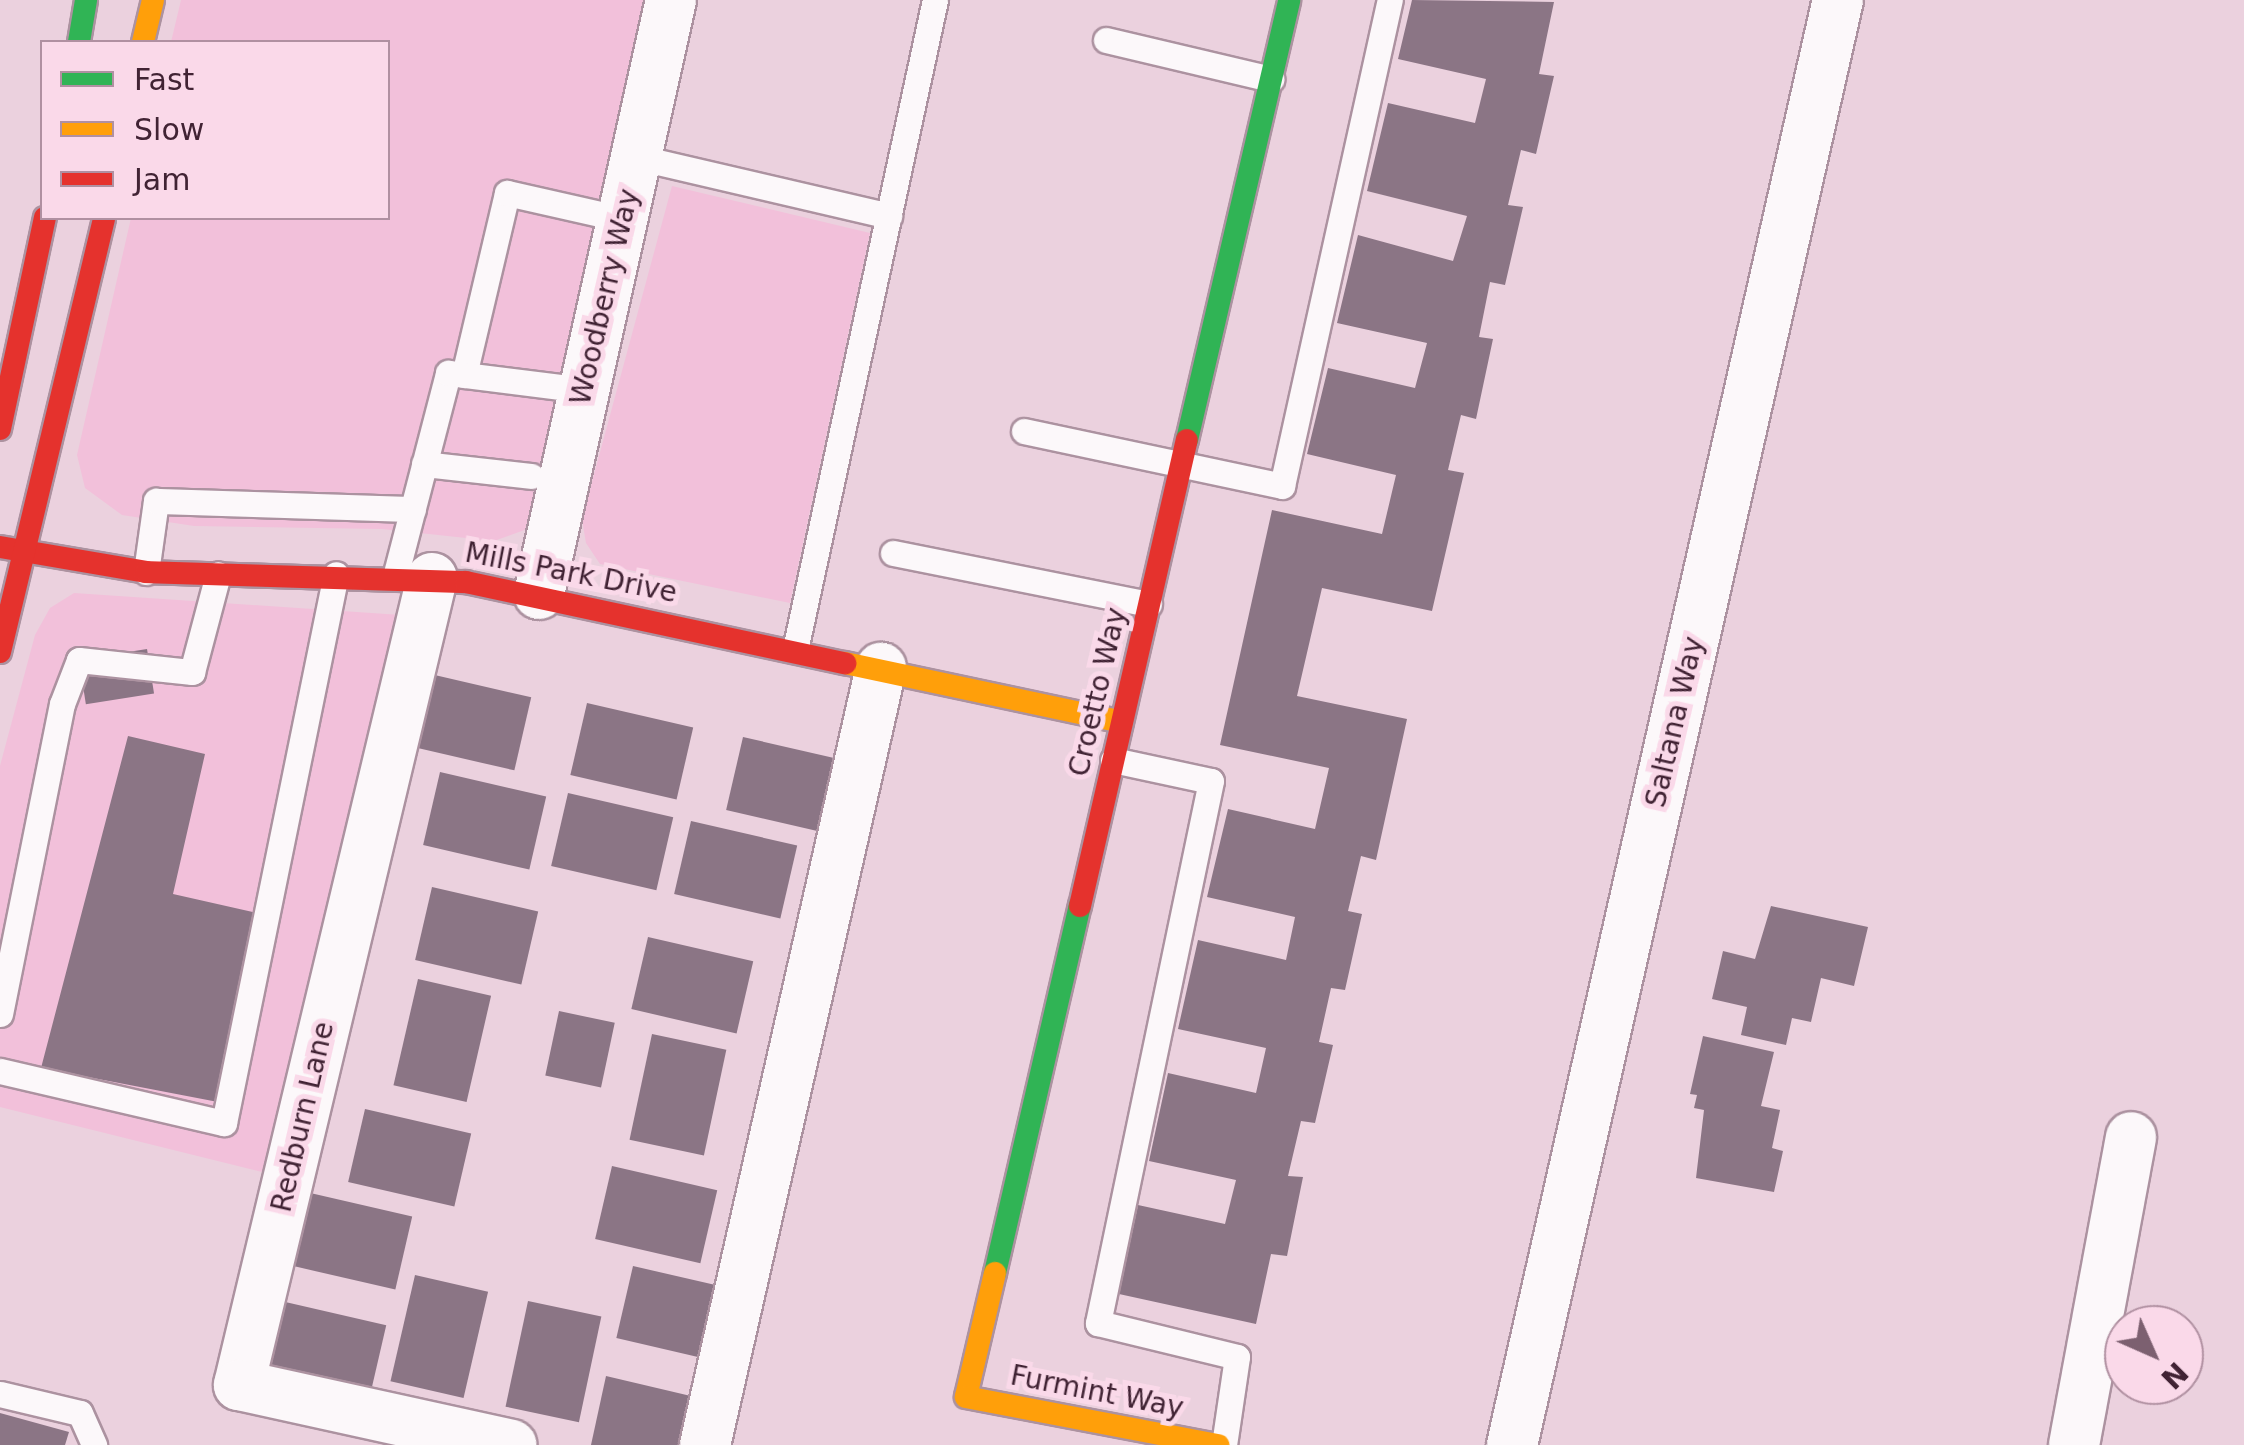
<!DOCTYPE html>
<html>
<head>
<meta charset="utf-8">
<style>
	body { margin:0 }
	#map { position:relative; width:2244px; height:1445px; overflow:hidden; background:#ebd1de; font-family:"DejaVu Sans",sans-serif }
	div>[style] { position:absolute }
	.built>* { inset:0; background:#f2c0da }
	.building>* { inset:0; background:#8b7585; transform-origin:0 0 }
	.roads { filter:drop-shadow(2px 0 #ac92a0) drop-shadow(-2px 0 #ac92a0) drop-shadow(0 2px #ac92a0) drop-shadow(0 -2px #ac92a0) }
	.lane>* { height:25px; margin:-12.5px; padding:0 12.5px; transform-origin:12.5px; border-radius:12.5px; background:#fcf8fa }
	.street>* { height:50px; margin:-25px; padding:0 25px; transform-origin:25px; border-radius:25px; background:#fcf8fa }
	.fast>* { height:22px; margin:-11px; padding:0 11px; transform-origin:11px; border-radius:11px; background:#30b455 }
	.slow>* { height:22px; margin:-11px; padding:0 11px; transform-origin:11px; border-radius:11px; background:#ff9f0a }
	.jam>* { height:22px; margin:-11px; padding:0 11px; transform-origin:11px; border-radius:11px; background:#e5322d }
	span { translate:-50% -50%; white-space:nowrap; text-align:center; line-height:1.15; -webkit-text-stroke:10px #fad9e9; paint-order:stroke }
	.street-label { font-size:28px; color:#412334 }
	.legend { position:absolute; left:40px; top:40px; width:350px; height:180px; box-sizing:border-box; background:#fad9e9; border:2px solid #b090a1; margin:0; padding:12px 18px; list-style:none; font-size:30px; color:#412334 }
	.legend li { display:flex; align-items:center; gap:20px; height:50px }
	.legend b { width:50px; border:2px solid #b090a1 }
	.north { position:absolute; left:2104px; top:1305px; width:100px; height:100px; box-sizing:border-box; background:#fad9e9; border:2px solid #b090a1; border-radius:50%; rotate:135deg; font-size:28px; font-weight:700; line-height:40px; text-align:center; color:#412334 }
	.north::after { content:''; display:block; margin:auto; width:35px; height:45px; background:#7c6070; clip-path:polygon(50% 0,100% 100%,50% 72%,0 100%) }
</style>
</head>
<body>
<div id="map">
	<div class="built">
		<i style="clip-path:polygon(181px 0,648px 0,530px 528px,494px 541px,382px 529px,194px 526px,122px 515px,85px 488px,77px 455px,131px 218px,388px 218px,388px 42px,171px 42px)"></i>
		<i style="clip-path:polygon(672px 186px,870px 233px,790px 603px,600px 564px,586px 543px,582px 519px)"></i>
		<i style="clip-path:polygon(74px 593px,401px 615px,270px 1174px,0 1107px,0 766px,35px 635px,50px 608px)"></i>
	</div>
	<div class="building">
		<i style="clip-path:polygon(1412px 0,1554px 2px,1539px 74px,1554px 76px,1536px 154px,1521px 150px,1508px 205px,1523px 207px,1505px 285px,1490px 282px,1479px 337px,1493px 339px,1476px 419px,1461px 415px,1448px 470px,1464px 473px,1432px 611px,1322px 588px,1297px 696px,1407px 719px,1376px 860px,1361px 856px,1348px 911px,1362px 914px,1345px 990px,1331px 988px,1319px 1042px,1333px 1045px,1315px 1123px,1301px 1121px,1288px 1176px,1303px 1177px,1287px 1256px,1271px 1254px,1256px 1324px,1119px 1294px,1138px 1205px,1225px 1224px,1236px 1180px,1149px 1161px,1168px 1073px,1256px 1093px,1266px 1048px,1178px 1029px,1198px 940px,1286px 960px,1295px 917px,1207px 897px,1228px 809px,1315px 829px,1329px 768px,1220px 745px,1272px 510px,1382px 534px,1396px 475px,1307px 454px,1328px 368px,1415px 388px,1427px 343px,1337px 323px,1358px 235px,1453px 261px,1467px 216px,1367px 191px,1388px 103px,1475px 123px,1486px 79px,1398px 59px)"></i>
		<i style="left:147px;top:649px;width:45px;height:69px;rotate:81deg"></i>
		<i style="left:426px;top:673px;width:108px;height:75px;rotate:13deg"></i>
		<i style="left:587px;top:703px;width:109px;height:74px;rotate:13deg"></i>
		<i style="clip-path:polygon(128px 736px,205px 754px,173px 894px,261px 914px,218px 1102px,41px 1068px)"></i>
		<i style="left:743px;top:737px;width:108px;height:75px;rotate:13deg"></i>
		<i style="left:440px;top:772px;width:109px;height:75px;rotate:13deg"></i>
		<i style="left:568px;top:793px;width:108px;height:75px;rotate:13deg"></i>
		<i style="left:691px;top:821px;width:109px;height:75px;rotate:13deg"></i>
		<i style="left:432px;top:887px;width:109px;height:75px;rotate:13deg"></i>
		<i style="clip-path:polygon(1771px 906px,1868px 927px,1854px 986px,1821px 978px,1811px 1022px,1792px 1018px,1786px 1045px,1741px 1035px,1747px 1007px,1712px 999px,1723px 951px,1755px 959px)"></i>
		<i style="left:648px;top:937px;width:108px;height:74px;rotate:13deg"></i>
		<i style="left:418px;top:979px;width:75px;height:109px;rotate:13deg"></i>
		<i style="left:559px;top:1011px;width:57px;height:66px;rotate:12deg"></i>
		<i style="left:652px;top:1034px;width:76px;height:108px;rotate:12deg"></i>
		<i style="clip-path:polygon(1703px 1036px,1774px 1052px,1761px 1106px,1780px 1110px,1772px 1148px,1783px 1151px,1774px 1192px,1696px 1178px,1704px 1110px,1694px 1108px,1697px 1095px,1690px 1094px)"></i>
		<i style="left:365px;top:1109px;width:109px;height:75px;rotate:13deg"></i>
		<i style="left:612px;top:1166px;width:108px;height:75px;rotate:13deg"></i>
		<i style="left:306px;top:1192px;width:109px;height:75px;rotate:13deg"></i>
		<i style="left:633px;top:1266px;width:108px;height:74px;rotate:13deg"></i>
		<i style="left:415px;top:1275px;width:75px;height:109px;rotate:13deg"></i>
		<i style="left:281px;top:1301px;width:108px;height:75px;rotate:13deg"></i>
		<i style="left:528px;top:1301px;width:75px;height:108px;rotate:12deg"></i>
		<i style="clip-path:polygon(606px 1376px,712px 1401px,702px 1445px,591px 1445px)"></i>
		<i style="clip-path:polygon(0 1413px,69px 1432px,65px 1445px,0 1445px)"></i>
	</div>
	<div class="roads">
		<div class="lane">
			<i style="left:1106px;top:40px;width:170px;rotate:13.3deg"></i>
			<i style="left:636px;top:157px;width:260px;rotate:13.1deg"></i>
			<i style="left:464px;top:375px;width:187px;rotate:-76.7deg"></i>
			<i style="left:507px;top:193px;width:118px;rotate:12.7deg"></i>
			<i style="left:1024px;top:431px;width:264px;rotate:12deg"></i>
			<i style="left:1282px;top:486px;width:498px;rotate:-77.5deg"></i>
			<i style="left:424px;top:464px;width:108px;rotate:6.4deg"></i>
			<i style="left:893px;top:553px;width:261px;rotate:11.3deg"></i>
			<i style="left:146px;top:572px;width:72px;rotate:-82deg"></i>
			<i style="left:156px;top:501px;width:257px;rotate:1.8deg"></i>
			<i style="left:395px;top:577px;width:211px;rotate:-75.4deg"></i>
			<i style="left:448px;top:373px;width:137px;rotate:7.1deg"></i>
			<i style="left:795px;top:650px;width:665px;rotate:-77.85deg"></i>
			<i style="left:1113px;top:760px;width:100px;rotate:12.1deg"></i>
			<i style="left:1211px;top:781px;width:554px;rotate:101.78deg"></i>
			<i style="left:1098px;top:1323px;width:143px;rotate:13.7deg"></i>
			<i style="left:1237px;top:1357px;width:89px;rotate:98.4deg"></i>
			<i style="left:0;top:1014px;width:316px;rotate:-78.7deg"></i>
			<i style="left:62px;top:704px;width:47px;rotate:-68.9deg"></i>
			<i style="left:79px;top:660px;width:114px;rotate:6.1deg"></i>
			<i style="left:192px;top:672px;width:101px;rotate:-75.1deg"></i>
			<i style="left:0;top:1071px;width:230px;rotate:13.1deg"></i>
			<i style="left:224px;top:1123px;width:560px;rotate:-78.47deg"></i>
			<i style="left:0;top:1394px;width:82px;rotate:13.4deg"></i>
			<i style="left:80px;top:1413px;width:35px;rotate:66deg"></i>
		</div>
		<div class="street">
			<i style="left:432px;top:578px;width:830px;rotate:103.45deg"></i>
			<i style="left:239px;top:1385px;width:279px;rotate:12.4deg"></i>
			<i style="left:539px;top:594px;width:608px;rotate:-77.47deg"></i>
			<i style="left:705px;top:1445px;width:797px;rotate:-77.24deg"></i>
			<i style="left:1512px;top:1445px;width:1481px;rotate:-77.29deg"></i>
			<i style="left:2074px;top:1445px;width:313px;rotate:-79.5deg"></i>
		</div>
		<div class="fast">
			<i style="left:79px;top:42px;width:43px;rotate:-80.5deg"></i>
			<i style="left:1187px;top:440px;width:452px;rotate:-76.9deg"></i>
			<i style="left:995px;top:1273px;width:377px;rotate:-77deg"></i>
		</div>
		<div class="slow">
			<i style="left:143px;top:42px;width:43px;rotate:-76.6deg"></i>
			<i style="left:845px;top:663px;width:283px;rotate:12deg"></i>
			<i style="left:995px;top:1273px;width:127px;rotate:103.2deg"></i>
			<i style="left:966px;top:1397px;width:257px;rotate:10.8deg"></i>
		</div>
		<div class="jam">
			<i style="left:0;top:429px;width:216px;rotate:-78deg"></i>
			<i style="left:0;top:547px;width:148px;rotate:9.7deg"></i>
			<i style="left:146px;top:572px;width:320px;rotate:1.8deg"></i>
			<i style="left:466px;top:582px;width:388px;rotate:12.1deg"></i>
			<i style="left:0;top:652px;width:446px;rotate:-76.5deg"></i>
			<i style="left:1080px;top:906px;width:478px;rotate:-77.1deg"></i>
		</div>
	</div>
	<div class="street-label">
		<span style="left:605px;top:297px;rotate:-77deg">Woodberry Way</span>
		<span style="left:571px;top:573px;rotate:11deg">Mills Park Drive</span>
		<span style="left:1098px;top:692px;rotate:-77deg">Croetto Way</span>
		<span style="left:1675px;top:722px;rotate:-77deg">Saltana Way</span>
		<span style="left:303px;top:1117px;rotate:-77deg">Redburn Lane</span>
		<span style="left:1097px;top:1392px;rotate:11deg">Furmint Way</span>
	</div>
	<ul class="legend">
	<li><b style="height:12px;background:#30b455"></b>Fast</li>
	<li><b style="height:12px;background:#ff9f0a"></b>Slow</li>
	<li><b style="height:12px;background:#e5322d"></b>Jam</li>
	</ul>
	<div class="north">N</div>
</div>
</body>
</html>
